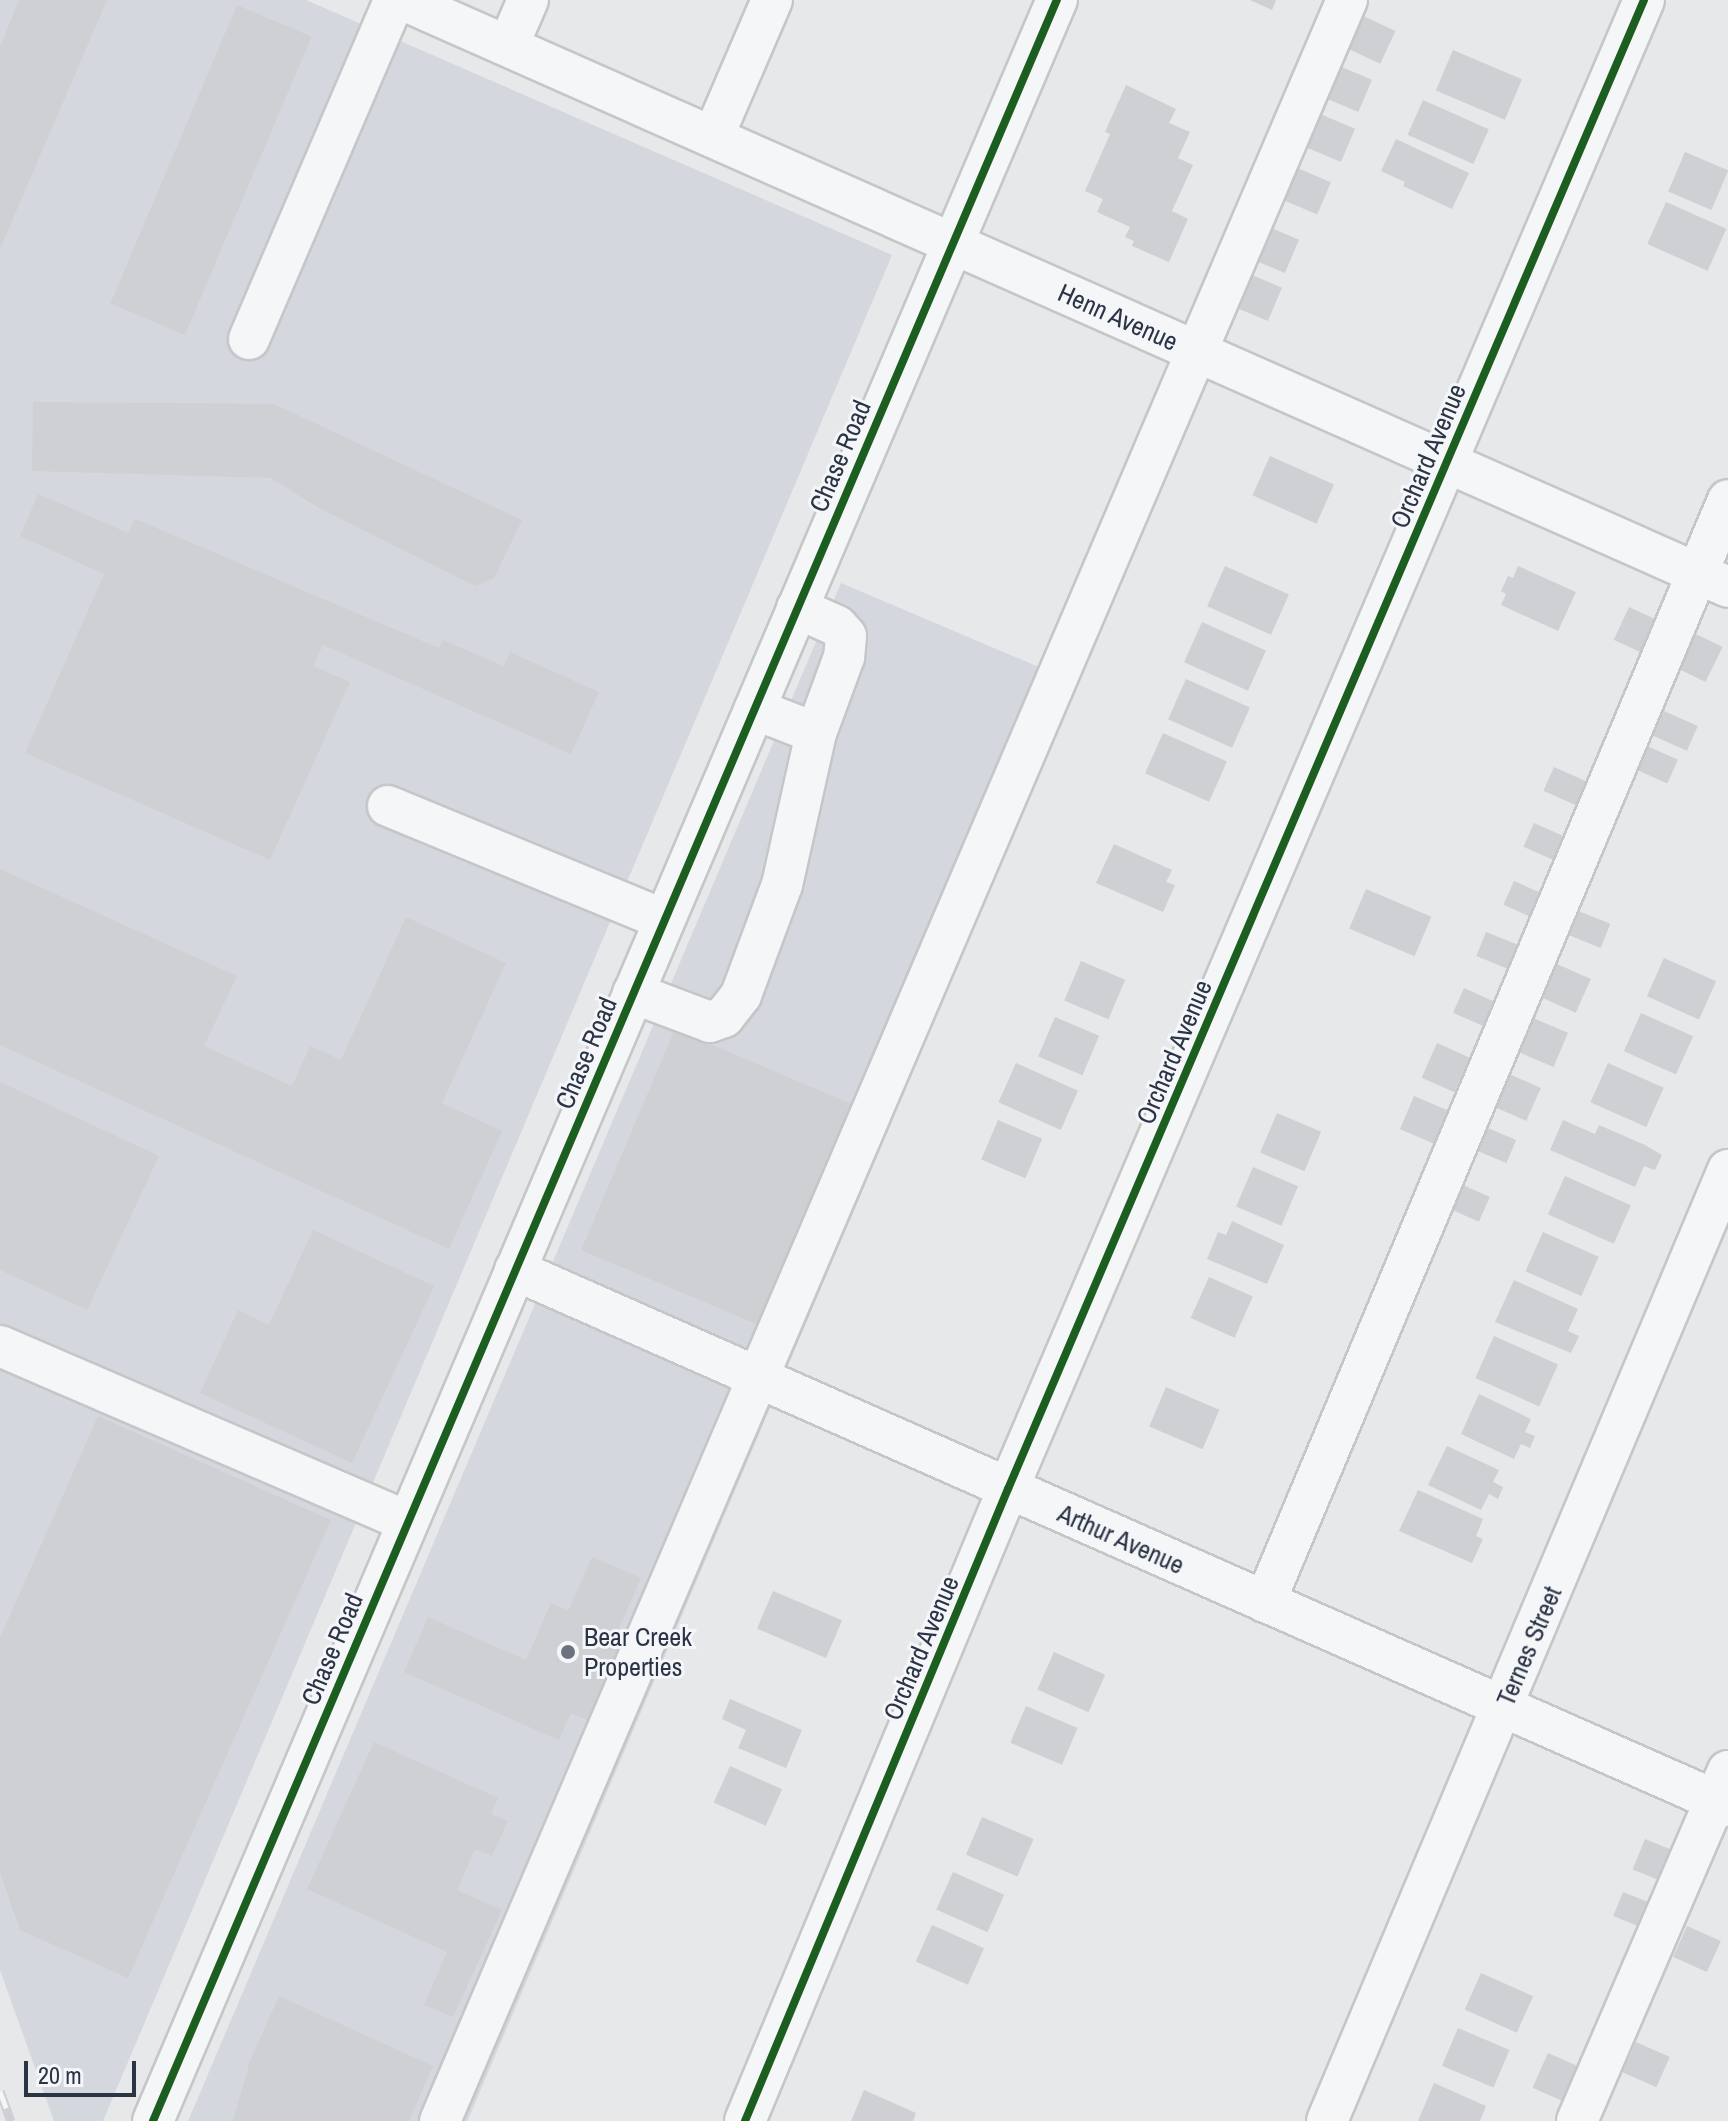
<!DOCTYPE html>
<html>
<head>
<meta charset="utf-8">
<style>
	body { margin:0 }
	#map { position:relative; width:1728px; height:2121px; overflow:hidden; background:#e6e8ea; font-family:"Archivo Narrow",sans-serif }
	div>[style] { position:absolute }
	.built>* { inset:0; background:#d4d7dd; transform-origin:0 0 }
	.building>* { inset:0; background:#ced0d3; transform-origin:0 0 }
	.roads { filter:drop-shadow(2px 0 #c4c6c8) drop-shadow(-2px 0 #c4c6c8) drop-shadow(0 2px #c4c6c8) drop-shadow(0 -2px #c4c6c8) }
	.minor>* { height:40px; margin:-20px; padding:0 20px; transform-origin:20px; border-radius:20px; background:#f5f6f7 }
	.rail>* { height:9px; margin-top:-4.5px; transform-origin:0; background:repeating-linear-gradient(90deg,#f4f6f9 0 18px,#cecfd2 0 36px); box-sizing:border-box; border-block:2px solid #cecfd2 }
	.cycleway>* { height:8px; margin:-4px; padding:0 4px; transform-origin:4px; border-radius:4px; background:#1b5e20 }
	.dots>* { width:22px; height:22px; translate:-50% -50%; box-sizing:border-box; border:4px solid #f4f6f9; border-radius:50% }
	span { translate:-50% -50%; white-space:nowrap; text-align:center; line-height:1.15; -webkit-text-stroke:6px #f4f6f9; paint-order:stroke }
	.street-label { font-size:26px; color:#2b3445 }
	.poi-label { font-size:26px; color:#2b3445 }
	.left { translate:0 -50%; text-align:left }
	.scale { position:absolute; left:24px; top:2061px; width:112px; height:36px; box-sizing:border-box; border:4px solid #2b3445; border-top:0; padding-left:10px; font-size:24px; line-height:28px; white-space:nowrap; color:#2b3445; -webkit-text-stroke:6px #f4f6f9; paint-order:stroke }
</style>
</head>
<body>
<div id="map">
	<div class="built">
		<i style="clip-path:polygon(0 0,306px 0,892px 255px,103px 2121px,54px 2121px,0 1970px)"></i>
		<i style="left:841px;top:583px;width:257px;height:1675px;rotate:23deg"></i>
	</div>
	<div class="building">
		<i style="clip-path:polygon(19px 0,107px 0,0 249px,0 47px)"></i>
		<i style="clip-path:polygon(1250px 0,1276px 0,1272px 10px)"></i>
		<i style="left:237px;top:5px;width:81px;height:324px;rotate:23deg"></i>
		<i style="left:1361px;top:15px;width:38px;height:36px;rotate:25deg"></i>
		<i style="left:1453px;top:50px;width:75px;height:44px;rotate:23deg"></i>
		<i style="left:1337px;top:65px;width:38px;height:35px;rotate:23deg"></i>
		<i style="clip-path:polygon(1126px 85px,1176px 109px,1169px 123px,1190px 132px,1178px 158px,1193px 165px,1172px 211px,1188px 219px,1169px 262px,1132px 246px,1134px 241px,1125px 237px,1130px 227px,1097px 212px,1103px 199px,1085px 191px,1110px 134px,1105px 132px)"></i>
		<i style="left:1423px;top:100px;width:72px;height:38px;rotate:24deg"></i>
		<i style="left:1320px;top:114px;width:38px;height:36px;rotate:23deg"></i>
		<i style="clip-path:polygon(1396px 139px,1469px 173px,1452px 209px,1403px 186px,1405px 182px,1381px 171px)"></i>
		<i style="left:1685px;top:152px;width:47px;height:43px;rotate:23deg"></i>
		<i style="left:1295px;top:167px;width:39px;height:35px;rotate:23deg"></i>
		<i style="left:1666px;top:202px;width:66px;height:46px;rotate:24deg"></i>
		<i style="left:1264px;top:225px;width:38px;height:36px;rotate:23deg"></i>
		<i style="left:1247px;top:273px;width:38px;height:36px;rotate:23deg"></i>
		<i style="clip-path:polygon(33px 402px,274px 404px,522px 520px,494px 578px,475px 586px,317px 507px,271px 478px,32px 471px)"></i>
		<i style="left:1270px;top:456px;width:70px;height:43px;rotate:24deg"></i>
		<i style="clip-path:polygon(38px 494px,128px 533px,135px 519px,439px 648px,443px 640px,504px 666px,510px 652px,599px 692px,571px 754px,323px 645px,313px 666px,350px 682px,270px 860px,25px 753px,104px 574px,20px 536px)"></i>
		<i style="left:1225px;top:566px;width:70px;height:44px;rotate:24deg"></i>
		<i style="clip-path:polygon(1518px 566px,1576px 592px,1558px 631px,1501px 605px,1506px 594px,1501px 591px,1508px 576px,1513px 578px)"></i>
		<i style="left:1629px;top:607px;width:35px;height:36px;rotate:25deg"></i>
		<i style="left:1202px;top:622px;width:70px;height:44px;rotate:24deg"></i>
		<i style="left:1692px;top:632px;width:34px;height:39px;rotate:26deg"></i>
		<i style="left:1186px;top:679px;width:70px;height:44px;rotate:24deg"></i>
		<i style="left:1664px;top:711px;width:37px;height:27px;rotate:24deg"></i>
		<i style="left:1163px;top:733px;width:70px;height:44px;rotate:24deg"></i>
		<i style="left:1645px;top:745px;width:36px;height:26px;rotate:24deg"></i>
		<i style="left:1554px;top:767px;width:37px;height:26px;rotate:24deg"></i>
		<i style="left:1534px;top:823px;width:37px;height:26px;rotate:24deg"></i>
		<i style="clip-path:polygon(1114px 844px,1172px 870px,1166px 882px,1175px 885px,1163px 912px,1096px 883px)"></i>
		<i style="clip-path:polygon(0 869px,237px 976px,204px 1046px,292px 1086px,310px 1046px,341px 1060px,406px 917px,506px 963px,442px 1103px,502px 1131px,449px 1249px,0 1045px)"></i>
		<i style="left:1514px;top:881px;width:32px;height:26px;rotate:24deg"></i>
		<i style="left:1366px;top:889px;width:71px;height:43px;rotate:23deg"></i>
		<i style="left:1576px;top:910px;width:37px;height:26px;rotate:22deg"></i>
		<i style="left:1486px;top:932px;width:37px;height:26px;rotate:22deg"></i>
		<i style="left:1664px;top:958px;width:57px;height:42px;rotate:24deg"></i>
		<i style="left:1081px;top:961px;width:48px;height:43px;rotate:23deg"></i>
		<i style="left:1557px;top:964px;width:37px;height:37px;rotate:24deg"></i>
		<i style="left:1464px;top:988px;width:36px;height:27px;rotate:24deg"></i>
		<i style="left:1641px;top:1013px;width:57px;height:42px;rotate:24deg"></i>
		<i style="left:1055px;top:1017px;width:48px;height:43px;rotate:23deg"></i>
		<i style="left:1533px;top:1018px;width:38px;height:37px;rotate:23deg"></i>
		<i style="left:675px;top:1029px;width:198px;height:240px;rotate:23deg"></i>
		<i style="left:1437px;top:1043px;width:36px;height:38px;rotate:24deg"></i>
		<i style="left:1016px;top:1063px;width:68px;height:43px;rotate:24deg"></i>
		<i style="left:1608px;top:1063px;width:61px;height:43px;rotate:24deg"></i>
		<i style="left:1507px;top:1073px;width:37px;height:36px;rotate:24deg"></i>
		<i style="clip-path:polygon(0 1082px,159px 1156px,87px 1310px,0 1270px)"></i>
		<i style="left:1414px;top:1096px;width:38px;height:36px;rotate:23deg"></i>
		<i style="left:1277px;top:1113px;width:48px;height:43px;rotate:23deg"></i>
		<i style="left:998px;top:1120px;width:48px;height:43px;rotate:23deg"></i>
		<i style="clip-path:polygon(1563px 1120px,1595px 1134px,1599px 1125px,1645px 1145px,1662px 1155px,1655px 1170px,1644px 1166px,1635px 1187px,1550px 1150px)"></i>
		<i style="left:1483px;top:1126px;width:36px;height:25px;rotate:23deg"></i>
		<i style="left:1253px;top:1167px;width:49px;height:43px;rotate:23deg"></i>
		<i style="left:1565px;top:1176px;width:72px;height:42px;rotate:24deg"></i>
		<i style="left:1456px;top:1182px;width:37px;height:27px;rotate:24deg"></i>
		<i style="clip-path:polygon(1232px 1221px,1284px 1245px,1267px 1284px,1207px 1259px,1218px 1232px,1226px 1235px)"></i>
		<i style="clip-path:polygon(313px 1230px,434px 1286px,352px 1463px,200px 1393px,238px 1310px,269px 1325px)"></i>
		<i style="left:1543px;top:1232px;width:61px;height:43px;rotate:24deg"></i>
		<i style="left:1209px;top:1277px;width:48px;height:45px;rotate:24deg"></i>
		<i style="clip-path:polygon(1514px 1280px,1578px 1309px,1568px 1331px,1579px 1336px,1571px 1353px,1495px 1322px)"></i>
		<i style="left:1494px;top:1336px;width:70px;height:46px;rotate:24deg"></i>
		<i style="left:1166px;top:1387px;width:58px;height:43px;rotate:23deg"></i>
		<i style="clip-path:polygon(1479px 1394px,1531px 1419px,1525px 1432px,1535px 1436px,1530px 1448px,1521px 1444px,1514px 1459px,1461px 1434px)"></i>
		<i style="clip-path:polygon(98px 1416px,331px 1520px,128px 1978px,20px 1930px,0 1872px,0 1638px)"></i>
		<i style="clip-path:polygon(1447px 1446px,1499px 1470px,1493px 1482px,1503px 1487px,1498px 1499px,1489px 1494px,1481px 1510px,1428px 1485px)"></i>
		<i style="clip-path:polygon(1418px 1490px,1483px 1519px,1476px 1536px,1483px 1539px,1472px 1563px,1399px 1531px)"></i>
		<i style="clip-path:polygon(592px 1557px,641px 1578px,617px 1633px,631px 1639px,594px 1723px,571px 1713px,559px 1740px,404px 1672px,428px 1617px,526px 1660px,551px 1603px,568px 1611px)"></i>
		<i style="left:773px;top:1591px;width:75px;height:41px;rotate:23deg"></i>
		<i style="left:1054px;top:1652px;width:56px;height:41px;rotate:24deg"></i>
		<i style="clip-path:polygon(730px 1699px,802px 1730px,786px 1768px,738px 1748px,746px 1730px,722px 1719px)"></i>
		<i style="left:1026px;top:1706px;width:56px;height:40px;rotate:23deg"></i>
		<i style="clip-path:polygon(374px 1742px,498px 1798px,491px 1814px,508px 1821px,492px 1856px,475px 1849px,457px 1890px,502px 1910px,453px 2017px,424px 2005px,447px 1952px,307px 1889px)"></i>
		<i style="left:730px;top:1766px;width:57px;height:40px;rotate:24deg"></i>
		<i style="left:982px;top:1817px;width:56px;height:41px;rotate:23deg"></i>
		<i style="left:1645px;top:1839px;width:38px;height:33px;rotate:22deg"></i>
		<i style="left:953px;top:1872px;width:56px;height:41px;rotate:24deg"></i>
		<i style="left:1623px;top:1892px;width:37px;height:26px;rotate:22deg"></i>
		<i style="left:932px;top:1925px;width:57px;height:40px;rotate:24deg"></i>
		<i style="left:1687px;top:1926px;width:37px;height:34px;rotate:24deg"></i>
		<i style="left:1481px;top:1973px;width:57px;height:40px;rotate:24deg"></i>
		<i style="clip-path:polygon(279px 1996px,433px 2066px,409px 2121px,233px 2121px,250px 2061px)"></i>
		<i style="left:1458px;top:2028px;width:56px;height:41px;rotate:23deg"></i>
		<i style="left:1636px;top:2042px;width:37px;height:33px;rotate:24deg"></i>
		<i style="left:1548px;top:2053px;width:42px;height:38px;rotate:24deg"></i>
		<i style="clip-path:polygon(1434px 2083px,1486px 2106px,1480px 2121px,1418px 2121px)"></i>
		<i style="clip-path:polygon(864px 2090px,916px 2113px,913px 2121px,851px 2121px)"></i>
	</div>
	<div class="roads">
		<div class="minor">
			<i style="left:403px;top:0;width:1449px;rotate:23.89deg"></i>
			<i style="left:508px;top:46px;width:50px;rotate:-66.5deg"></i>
			<i style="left:713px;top:137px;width:149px;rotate:-66.7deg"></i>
			<i style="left:249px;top:339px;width:369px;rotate:-66.8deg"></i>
			<i style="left:797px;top:608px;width:44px;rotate:24.2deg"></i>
			<i style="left:837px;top:626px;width:13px;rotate:48deg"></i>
			<i style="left:846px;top:636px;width:21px;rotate:95deg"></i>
			<i style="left:844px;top:657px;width:81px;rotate:110.2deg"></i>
			<i style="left:388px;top:806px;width:299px;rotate:22.4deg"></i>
			<i style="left:633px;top:993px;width:82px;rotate:20.6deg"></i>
			<i style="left:710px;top:1022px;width:15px;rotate:-20deg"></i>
			<i style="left:724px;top:1017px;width:28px;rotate:-52deg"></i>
			<i style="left:741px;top:995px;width:117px;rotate:-69.6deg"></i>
			<i style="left:782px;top:885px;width:156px;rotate:-77.4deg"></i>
			<i style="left:816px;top:733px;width:66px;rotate:-158.8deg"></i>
			<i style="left:515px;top:1270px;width:1326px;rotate:23.84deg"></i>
			<i style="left:0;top:1346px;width:444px;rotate:23.3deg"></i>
			<i style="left:1265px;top:1602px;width:1195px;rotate:-67.21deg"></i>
			<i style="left:153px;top:2121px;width:2306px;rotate:-66.92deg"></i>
			<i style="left:440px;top:2121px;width:2307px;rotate:-66.85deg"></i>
			<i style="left:745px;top:2121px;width:685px;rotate:-67.41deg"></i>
			<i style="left:1008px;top:1489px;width:1619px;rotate:-66.87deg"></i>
			<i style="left:1327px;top:2121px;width:1032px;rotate:-67.14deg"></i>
			<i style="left:1577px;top:2121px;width:381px;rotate:-66.7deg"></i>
		</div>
	</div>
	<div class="rail">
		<i style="left:0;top:2091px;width:32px;rotate:70deg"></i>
	</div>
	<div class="cycleway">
		<i style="left:153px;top:2121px;width:2306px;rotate:-66.92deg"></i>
		<i style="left:745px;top:2121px;width:685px;rotate:-67.41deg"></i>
		<i style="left:1008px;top:1489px;width:1619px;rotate:-66.87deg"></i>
	</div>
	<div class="dots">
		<i style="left:568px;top:1652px;background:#6c737f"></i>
	</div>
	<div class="street-label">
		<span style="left:1118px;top:317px;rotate:24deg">Henn Avenue</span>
		<span style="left:840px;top:456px;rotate:-67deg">Chase Road</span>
		<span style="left:1428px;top:456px;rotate:-67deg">Orchard Avenue</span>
		<span style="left:1174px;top:1052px;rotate:-67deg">Orchard Avenue</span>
		<span style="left:586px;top:1053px;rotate:-67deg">Chase Road</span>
		<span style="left:1121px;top:1539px;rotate:24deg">Arthur Avenue</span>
		<span style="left:1529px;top:1646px;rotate:-67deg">Ternes Street</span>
		<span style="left:921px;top:1648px;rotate:-67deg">Orchard Avenue</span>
		<span style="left:332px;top:1649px;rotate:-67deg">Chase Road</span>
	</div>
	<div class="poi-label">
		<span class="left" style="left:584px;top:1652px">Bear Creek<br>Properties</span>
	</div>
	<div class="scale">20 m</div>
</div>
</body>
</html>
